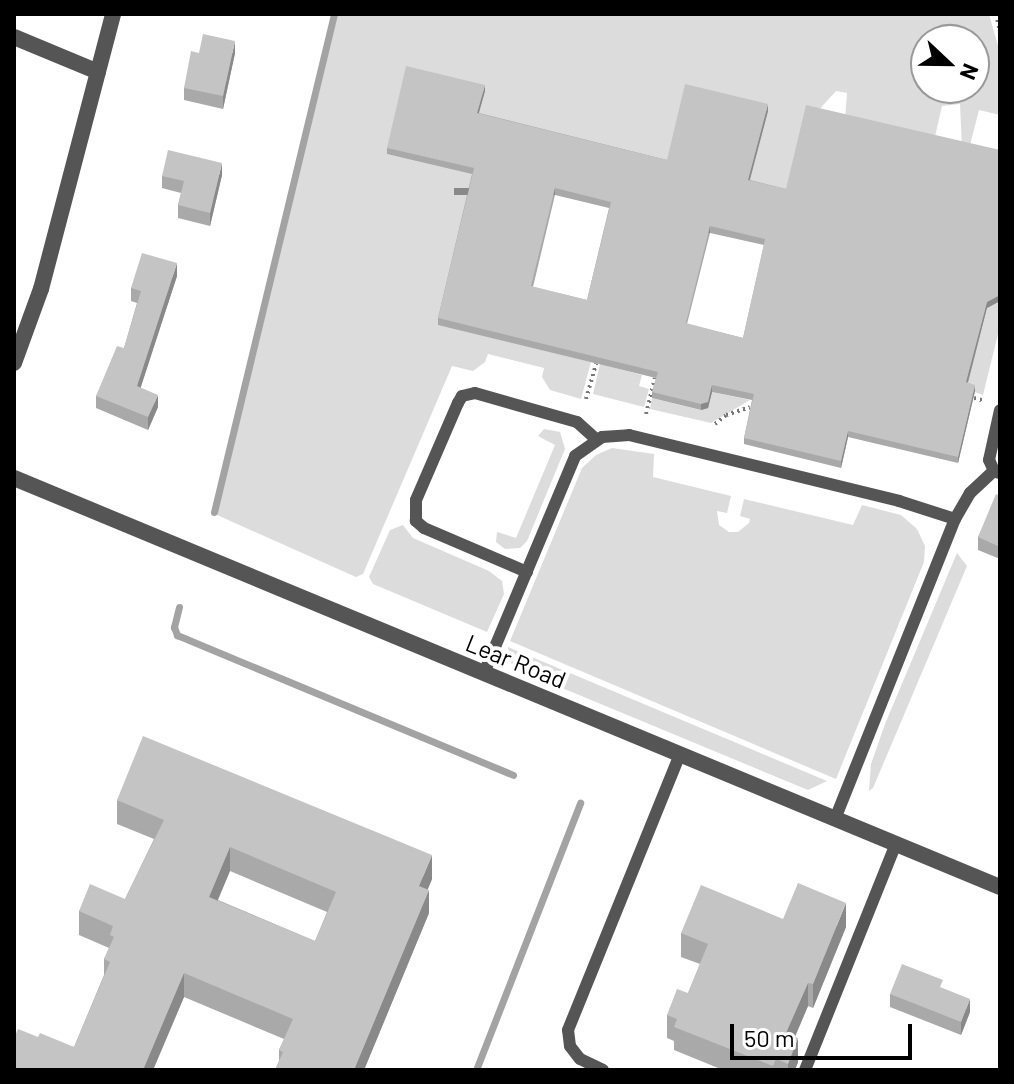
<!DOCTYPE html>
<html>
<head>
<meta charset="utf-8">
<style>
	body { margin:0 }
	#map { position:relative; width:1014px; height:1084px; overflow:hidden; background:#fff; font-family:Barlow,sans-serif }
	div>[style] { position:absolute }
	.green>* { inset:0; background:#dcdcdc }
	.stream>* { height:7px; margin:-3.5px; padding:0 3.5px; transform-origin:3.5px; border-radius:3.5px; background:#a3a3a3 }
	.path>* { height:4px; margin-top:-2px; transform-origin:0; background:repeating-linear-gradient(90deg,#777 0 2px,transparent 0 6px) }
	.service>* { height:12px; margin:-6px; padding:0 6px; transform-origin:6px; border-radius:6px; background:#555 }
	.minor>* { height:16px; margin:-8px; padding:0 8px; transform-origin:8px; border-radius:8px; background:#555 }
	.tertiary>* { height:16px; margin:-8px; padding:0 8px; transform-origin:8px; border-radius:8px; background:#555 }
	.wall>* { inset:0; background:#a9a9a9 }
	.shaded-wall>* { inset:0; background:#898989; transform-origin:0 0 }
	.building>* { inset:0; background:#c4c4c4 }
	span { translate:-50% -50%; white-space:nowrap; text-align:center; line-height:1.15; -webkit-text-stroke:8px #fff; paint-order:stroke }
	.street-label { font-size:24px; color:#000 }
	.frame { position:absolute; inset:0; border:16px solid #000; pointer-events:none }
	.north { position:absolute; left:910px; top:24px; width:80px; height:80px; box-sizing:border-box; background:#fff; border:2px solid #999; border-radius:50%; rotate:112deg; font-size:22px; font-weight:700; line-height:32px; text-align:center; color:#000 }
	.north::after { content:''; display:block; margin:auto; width:28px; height:36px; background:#000; clip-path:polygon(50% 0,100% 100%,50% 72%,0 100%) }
	.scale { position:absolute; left:730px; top:1024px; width:182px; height:36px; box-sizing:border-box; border:4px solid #000; border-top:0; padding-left:10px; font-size:24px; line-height:28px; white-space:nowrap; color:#000; -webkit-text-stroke:6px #fff; paint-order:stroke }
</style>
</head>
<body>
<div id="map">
	<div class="green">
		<i style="clip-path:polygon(evenodd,338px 14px,989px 14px,1000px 53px,1000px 115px,979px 110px,969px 149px,962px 148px,960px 104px,942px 106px,934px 141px,845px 120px,847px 93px,836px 91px,816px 113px,784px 203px,748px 186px,768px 110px,689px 162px,387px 154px,474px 172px,438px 324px,591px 362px,581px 399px,550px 390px,542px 377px,544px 368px,488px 354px,485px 362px,473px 371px,452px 366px,363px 574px,356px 577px,217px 515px,338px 14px,926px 40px,974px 40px,974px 88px,926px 88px,926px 40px)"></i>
		<i style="clip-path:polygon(993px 286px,1000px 290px,1000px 326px,983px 395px,966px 389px)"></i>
		<i style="clip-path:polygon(600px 364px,642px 375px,639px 386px,649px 389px,644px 407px,593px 394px)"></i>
		<i style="clip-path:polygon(712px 392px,750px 400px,711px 423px,650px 409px,652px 398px,700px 410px)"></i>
		<i style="clip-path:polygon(544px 429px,560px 432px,565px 449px,527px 541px,520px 548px,505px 549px,496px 542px,497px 532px,516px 538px,555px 445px,538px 436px)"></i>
		<i style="clip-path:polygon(612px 448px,654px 454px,653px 477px,731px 496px,727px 513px,717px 511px,719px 525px,729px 532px,738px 532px,749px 523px,750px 519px,740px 516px,744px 499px,853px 525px,862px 505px,901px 515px,917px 529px,925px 546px,924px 562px,836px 779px,510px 641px,582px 468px,596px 455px)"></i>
		<i style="clip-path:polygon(403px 525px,413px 538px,489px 571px,502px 581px,504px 594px,487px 632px,373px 584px,369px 577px,390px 530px)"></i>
		<i style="clip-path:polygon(957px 553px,967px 566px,873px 788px,869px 791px,871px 764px,885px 724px)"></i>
		<i style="clip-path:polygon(508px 647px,827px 781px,808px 790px,514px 668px,509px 659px)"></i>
	</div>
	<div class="stream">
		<i style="left:214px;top:512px;width:512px;rotate:-76.45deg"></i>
		<i style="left:179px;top:607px;width:21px;rotate:104deg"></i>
		<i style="left:174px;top:627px;width:9px;rotate:69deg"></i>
		<i style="left:177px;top:635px;width:364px;rotate:22.6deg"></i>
		<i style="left:476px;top:1070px;width:287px;rotate:-68.7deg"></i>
	</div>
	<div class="path">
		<i style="left:996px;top:14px;width:18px;rotate:77deg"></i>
		<i style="left:974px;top:398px;width:11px;rotate:15deg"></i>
		<i style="left:586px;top:399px;width:37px;rotate:-74deg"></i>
		<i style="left:646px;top:414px;width:37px;rotate:-76deg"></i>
		<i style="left:715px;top:424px;width:14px;rotate:-39deg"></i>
		<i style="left:726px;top:415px;width:25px;rotate:-18deg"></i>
	</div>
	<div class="service">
		<i style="left:999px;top:473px;width:5px;rotate:-158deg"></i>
		<i style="left:994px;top:471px;width:12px;rotate:-114deg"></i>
		<i style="left:989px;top:460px;width:51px;rotate:-77.6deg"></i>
		<i style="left:527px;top:572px;width:112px;rotate:-156.9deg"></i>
		<i style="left:424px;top:528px;width:11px;rotate:-139deg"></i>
		<i style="left:416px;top:521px;width:21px;rotate:-90deg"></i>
		<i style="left:416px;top:500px;width:106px;rotate:-66.6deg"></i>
		<i style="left:458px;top:403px;width:8px;rotate:-60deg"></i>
		<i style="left:462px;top:396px;width:13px;rotate:-13deg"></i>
		<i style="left:475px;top:393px;width:106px;rotate:15.9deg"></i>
		<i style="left:577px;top:422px;width:25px;rotate:42deg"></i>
		<i style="left:484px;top:673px;width:235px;rotate:-67.2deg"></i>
		<i style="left:575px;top:456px;width:33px;rotate:-35deg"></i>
		<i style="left:602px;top:437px;width:27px;rotate:-4deg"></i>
		<i style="left:629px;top:435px;width:278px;rotate:13.7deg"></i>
		<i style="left:899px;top:501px;width:59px;rotate:17.8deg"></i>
		<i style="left:835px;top:819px;width:323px;rotate:-68.2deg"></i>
		<i style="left:955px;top:519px;width:30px;rotate:-60deg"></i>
		<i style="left:970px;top:493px;width:33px;rotate:-43deg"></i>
		<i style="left:603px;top:1070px;width:25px;rotate:-154deg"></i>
		<i style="left:580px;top:1059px;width:16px;rotate:-128deg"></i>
		<i style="left:570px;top:1046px;width:16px;rotate:-97deg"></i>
		<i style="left:568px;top:1030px;width:298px;rotate:-67.9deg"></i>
		<i style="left:805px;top:1070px;width:244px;rotate:-68.1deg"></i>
	</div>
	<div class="minor">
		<i style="left:14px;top:37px;width:91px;rotate:22.6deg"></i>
		<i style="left:14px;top:363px;width:79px;rotate:-70deg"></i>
		<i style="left:41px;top:289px;width:284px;rotate:-75.3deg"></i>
	</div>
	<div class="tertiary">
		<i style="left:14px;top:478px;width:1067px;rotate:22.53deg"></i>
	</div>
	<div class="wall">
		<i style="clip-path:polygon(199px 53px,235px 53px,223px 109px,184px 100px,184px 88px)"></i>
		<i style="clip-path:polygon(evenodd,485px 91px,479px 113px,667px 160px,768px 111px,750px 180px,786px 189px,1000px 150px,1000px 301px,987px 308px,968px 383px,975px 391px,958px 463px,848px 437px,841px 468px,744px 444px,744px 438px,752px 400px,712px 392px,708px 408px,701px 410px,652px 398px,652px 392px,656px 378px,438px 325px,438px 318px,472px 174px,387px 154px,387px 148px,485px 91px,555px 195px,609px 208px,587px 300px,533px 287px,555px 195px,485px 91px,710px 233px,764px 245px,743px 338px,687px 324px,710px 233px)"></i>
		<i style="clip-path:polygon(222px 175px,210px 226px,178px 218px,178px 205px,181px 193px,162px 188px,162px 176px)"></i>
		<i style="clip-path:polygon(177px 276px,140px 388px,158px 407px,148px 430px,96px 408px,96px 396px,124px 348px,137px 303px,131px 301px,131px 288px)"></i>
		<i style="clip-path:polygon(1000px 496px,1000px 559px,978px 550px,978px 537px)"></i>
		<i style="clip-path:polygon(evenodd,117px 800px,432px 879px,428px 889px,429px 913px,364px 1070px,275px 1070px,279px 1061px,279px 1050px,284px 1039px,184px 997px,153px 1070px,14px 1070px,38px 1037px,74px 1047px,104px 975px,104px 959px,109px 948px,79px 935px,79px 911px,125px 899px,154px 839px,117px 824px,117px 800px,230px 871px,327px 912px,315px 941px,218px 900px,230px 871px)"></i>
		<i style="clip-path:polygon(783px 919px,846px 927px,813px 1008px,808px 1006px,795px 1037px,798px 1062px,795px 1070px,723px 1070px,674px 1050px,674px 1041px,667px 1038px,667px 1015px,688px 993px,700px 964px,681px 957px,681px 933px)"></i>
		<i style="clip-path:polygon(943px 989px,970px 1012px,961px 1035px,890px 1007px,890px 994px)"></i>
	</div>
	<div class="shaded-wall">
		<i style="clip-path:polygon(235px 41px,235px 53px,223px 109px,223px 96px)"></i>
		<i style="clip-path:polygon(485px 85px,485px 91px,477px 119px,477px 113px)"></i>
		<i style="clip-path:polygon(768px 104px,768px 111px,748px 186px,748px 180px)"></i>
		<i style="clip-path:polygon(222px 163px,222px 175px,210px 226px,210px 213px)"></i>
		<i style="left:555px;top:188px;width:7px;height:101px;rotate:90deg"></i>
		<i style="left:710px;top:226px;width:7px;height:100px;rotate:90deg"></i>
		<i style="clip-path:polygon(177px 263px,177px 276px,137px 399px,137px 386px)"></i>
		<i style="clip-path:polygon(1000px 295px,1000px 301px,987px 308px,966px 389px,966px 382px,987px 302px)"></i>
		<i style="clip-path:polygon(712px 385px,712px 392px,708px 408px,701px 410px,701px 404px)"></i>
		<i style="clip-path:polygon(975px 385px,975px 391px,958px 463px,958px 457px)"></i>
		<i style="clip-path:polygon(158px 395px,158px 407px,148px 430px,148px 417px)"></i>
		<i style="clip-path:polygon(848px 431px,848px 437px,841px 468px,841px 461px)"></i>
		<i style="clip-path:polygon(230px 847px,230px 871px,209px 920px,209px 897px)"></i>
		<i style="clip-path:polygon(432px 855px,432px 879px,419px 909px,419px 886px)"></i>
		<i style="clip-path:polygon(429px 890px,429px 913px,364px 1070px,354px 1070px)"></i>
		<i style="clip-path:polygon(846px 903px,846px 927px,813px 1008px,813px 984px)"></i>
		<i style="clip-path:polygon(184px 973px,184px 997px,153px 1070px,143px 1070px)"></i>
		<i style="clip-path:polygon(808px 983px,808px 1006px,786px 1057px,786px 1033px)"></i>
		<i style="clip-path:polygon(970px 999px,970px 1012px,961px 1035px,961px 1022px)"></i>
		<i style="clip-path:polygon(798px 1038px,798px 1062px,795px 1070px,788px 1070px,788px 1064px)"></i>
	</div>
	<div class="building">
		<i style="clip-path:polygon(203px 34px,235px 41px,223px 96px,184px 88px,191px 51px,199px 53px)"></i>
		<i style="clip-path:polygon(evenodd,406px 66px,485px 85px,477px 113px,667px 160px,685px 84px,768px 104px,748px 180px,786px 189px,806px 105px,1000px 150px,1000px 295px,987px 302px,966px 382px,975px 385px,958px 457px,848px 431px,841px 461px,744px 438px,754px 394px,712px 385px,708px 402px,701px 404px,652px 392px,658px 372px,438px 318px,474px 168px,387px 148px,406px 66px,555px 188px,611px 202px,587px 300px,531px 286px,555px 188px,406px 66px,710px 226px,765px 239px,743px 338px,686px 323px,710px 226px)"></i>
		<i style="clip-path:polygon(168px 150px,222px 163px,210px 213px,178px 205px,184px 181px,162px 176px)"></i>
		<i style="clip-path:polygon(142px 253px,177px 263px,137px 386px,158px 395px,148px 417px,96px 396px,117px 346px,124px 348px,141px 291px,131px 288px)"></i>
		<i style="clip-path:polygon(996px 494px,1000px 496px,1000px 547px,978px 537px)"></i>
		<i style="clip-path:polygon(evenodd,143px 736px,432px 855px,419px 886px,429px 890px,354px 1070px,275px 1070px,283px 1052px,279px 1050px,293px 1019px,184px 973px,143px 1070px,14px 1070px,14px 1038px,18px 1029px,38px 1037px,40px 1033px,74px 1047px,110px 962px,104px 959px,114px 937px,110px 935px,113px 926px,79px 911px,90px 884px,125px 899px,164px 820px,117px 800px,143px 736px,230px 847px,336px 892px,315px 941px,209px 897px,230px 847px)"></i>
		<i style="clip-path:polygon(798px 883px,846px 903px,813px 984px,808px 983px,786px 1033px,798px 1038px,788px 1064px,776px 1059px,773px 1066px,674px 1027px,677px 1019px,667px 1015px,677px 989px,688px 993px,708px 944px,681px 933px,701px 885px,783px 919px)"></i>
		<i style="clip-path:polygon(902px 964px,943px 980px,940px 987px,970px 999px,961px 1022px,890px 994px)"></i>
	</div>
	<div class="street-label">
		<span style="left:516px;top:661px;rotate:22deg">Lear Road</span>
	</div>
	<div class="frame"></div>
	<div class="north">N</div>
	<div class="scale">50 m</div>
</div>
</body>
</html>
